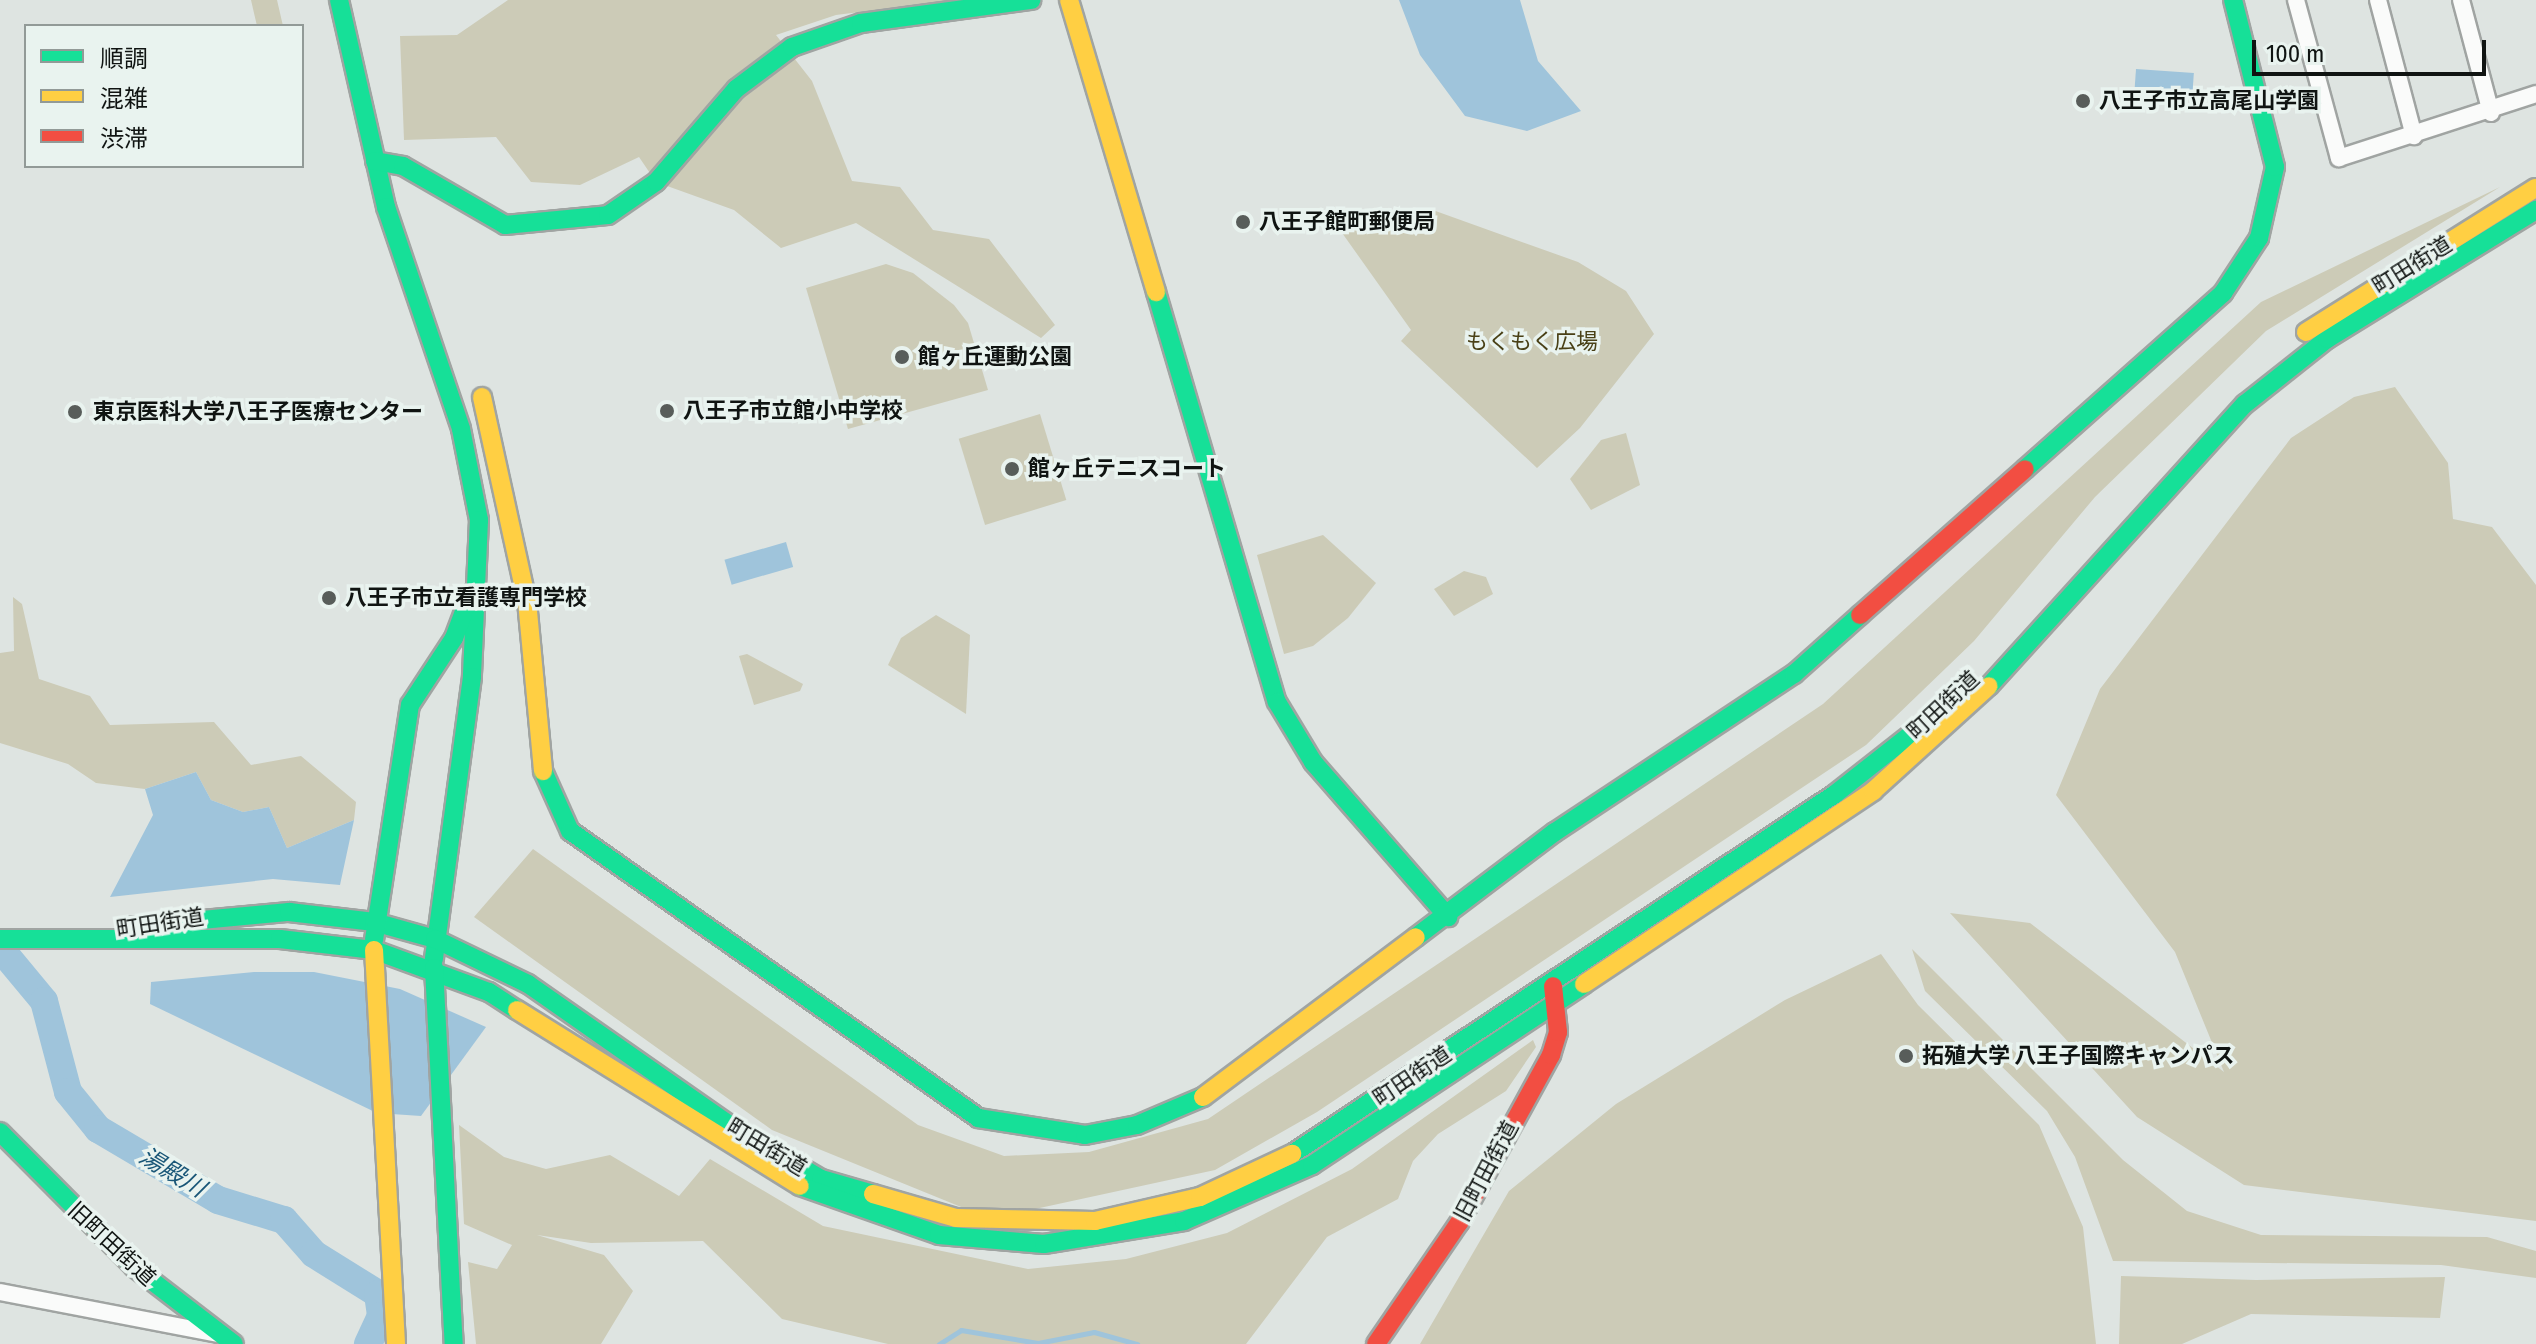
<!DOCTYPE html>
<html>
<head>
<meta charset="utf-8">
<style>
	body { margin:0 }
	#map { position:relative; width:2536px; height:1344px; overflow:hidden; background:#dee4e1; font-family:"Fira Sans Condensed","Noto Sans JP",sans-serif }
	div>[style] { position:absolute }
	.green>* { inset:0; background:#cccbb7; transform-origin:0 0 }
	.water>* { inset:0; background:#9fc4db; transform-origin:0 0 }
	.stream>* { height:5px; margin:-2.5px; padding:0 2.5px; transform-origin:2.5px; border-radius:2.5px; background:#9fc4db }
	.river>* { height:28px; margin:-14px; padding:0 14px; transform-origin:14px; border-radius:14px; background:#9fc4db }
	.roads { filter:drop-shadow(2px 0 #a0a4a2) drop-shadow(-2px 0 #a0a4a2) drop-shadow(0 2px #a0a4a2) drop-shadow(0 -2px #a0a4a2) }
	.street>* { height:16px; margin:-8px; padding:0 8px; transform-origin:8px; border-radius:8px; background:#fafbfa }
	.fast>* { height:18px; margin:-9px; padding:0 9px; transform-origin:9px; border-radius:9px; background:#16e098 }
	.slow>* { height:18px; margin:-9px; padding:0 9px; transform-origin:9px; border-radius:9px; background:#ffcf43 }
	.jam>* { height:18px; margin:-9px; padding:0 9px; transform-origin:9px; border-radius:9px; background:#f24e42 }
	.dots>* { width:22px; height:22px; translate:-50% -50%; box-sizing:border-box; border:4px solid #e9f3ef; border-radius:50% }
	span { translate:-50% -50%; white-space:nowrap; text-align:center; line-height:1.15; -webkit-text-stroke:7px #e9f3ef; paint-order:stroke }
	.poi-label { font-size:22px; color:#101412; font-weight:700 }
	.left { translate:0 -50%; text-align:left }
	.street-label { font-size:22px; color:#101412 }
	.park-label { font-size:22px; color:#494016 }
	.water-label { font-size:24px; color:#1a5778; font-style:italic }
	.legend { position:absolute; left:24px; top:24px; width:280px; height:144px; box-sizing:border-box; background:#e9f3ef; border:2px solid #929a97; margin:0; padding:10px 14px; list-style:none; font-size:24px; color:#101412 }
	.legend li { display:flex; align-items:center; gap:16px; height:40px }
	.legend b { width:40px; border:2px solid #929a97 }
	.scale { position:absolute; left:2252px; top:40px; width:234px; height:36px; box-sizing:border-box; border:4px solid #101412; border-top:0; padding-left:10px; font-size:24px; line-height:28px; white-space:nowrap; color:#101412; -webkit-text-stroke:6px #e9f3ef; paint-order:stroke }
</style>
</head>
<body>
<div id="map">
	<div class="green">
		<i style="clip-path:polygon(251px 0,277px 0,283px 26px,257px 26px)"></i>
		<i style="clip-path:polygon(508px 0,954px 0,836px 15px,776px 35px,812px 81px,852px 181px,900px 187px,933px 230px,989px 239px,1055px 325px,1041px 338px,856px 223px,781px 248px,734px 210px,656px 182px,639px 157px,580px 185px,531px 182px,496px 137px,404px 140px,400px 36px,457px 35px)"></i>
		<i style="clip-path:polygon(2500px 187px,2266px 331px,2095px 497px,1974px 641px,1866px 745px,1317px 1112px,1215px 1170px,1035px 1209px,966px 1209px,772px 1130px,474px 917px,533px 849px,918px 1125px,1004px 1156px,1089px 1152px,1208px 1119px,1823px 704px,2261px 302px)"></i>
		<i style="clip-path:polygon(1430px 209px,1578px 262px,1626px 291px,1654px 334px,1580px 428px,1537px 468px,1401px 341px,1411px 330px,1340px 230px)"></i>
		<i style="clip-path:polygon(886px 264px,913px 273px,954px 305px,968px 323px,988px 390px,848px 429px,806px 288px)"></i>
		<i style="clip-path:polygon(2395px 387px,2448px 463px,2453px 519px,2492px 527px,2536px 585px,2536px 1221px,2244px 1185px,2137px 1117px,1950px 913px,2030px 923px,2224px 1072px,2175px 952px,2056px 795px,2100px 689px,2291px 438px,2354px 397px)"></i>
		<i style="left:1040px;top:414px;width:90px;height:85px;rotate:73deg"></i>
		<i style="clip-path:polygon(1626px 433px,1640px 485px,1591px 510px,1570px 479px,1601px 440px)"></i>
		<i style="clip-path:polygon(1323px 535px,1376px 583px,1348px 618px,1313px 646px,1284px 654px,1257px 555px)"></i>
		<i style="clip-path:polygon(1464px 571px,1486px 577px,1493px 594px,1454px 616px,1434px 589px)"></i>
		<i style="clip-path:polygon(13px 597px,22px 604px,39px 679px,90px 696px,110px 725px,214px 722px,251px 765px,301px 756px,356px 802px,354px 820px,287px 848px,269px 807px,243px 812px,211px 800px,196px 772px,145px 789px,96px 783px,68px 764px,0 743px,0 653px,14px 651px)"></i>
		<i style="clip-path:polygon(936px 615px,970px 635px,966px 714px,888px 665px,901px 638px)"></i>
		<i style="clip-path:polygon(747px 654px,803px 684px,800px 691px,754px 705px,739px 656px)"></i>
		<i style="clip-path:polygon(1912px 949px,2123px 1160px,2187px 1211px,2261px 1235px,2487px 1237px,2536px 1251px,2536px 1278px,2441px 1265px,2113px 1261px,2075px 1157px,2047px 1111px,1925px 991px)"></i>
		<i style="clip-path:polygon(1881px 954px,1918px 1005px,2039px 1125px,2083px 1227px,2096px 1344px,1420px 1344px,1509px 1191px,1616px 1104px,1785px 1000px)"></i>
		<i style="clip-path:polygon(1533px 1040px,1536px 1047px,1506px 1091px,1438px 1134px,1413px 1161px,1398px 1199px,1327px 1237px,1246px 1344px,888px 1344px,782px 1319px,703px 1241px,591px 1243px,537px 1235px,604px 1255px,633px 1291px,601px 1344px,476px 1344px,468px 1262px,497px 1269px,512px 1245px,464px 1224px,459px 1125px,504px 1157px,546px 1169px,610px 1155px,679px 1196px,710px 1159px,823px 1226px,1028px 1269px,1126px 1259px,1227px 1233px,1352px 1169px)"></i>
		<i style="clip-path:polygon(2121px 1276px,2256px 1280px,2445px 1277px,2440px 1318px,2251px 1314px,2182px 1344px,2119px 1344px)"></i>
	</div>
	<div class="water">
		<i style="clip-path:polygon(1399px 0,1520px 0,1538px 61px,1581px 111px,1527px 131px,1465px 116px,1420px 55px)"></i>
		<i style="left:2136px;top:69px;width:58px;height:22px;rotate:4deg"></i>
		<i style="left:786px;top:542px;width:26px;height:64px;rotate:74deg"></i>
		<i style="clip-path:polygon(196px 772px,211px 800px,243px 812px,269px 807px,287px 848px,354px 820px,340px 885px,273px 879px,110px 897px,153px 815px,145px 789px)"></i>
		<i style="clip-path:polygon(254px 972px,314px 972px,400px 989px,486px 1027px,421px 1116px,377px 1113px,150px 1004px,151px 982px)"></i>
	</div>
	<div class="stream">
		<i style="left:939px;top:1344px;width:26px;rotate:-32deg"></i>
		<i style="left:961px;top:1330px;width:78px;rotate:9.6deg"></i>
		<i style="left:1038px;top:1343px;width:57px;rotate:-11.1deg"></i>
		<i style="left:1094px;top:1332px;width:45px;rotate:15.6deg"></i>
	</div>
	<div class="river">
		<i style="left:0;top:948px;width:69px;rotate:50.3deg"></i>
		<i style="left:44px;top:1001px;width:94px;rotate:75.2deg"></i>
		<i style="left:68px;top:1092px;width:48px;rotate:51deg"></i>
		<i style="left:98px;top:1129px;width:139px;rotate:30.6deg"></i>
		<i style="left:218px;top:1200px;width:69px;rotate:16.9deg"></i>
		<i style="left:284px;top:1220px;width:45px;rotate:48.6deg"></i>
		<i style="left:314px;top:1254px;width:75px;rotate:32deg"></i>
		<i style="left:378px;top:1294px;width:22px;rotate:82deg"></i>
		<i style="left:381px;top:1316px;width:31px;rotate:115deg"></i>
	</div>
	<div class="roads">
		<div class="street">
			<i style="left:2296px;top:0;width:164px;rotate:74.8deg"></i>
			<i style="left:2339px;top:158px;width:207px;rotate:-18deg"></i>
			<i style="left:2378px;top:0;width:141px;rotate:75.2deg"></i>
			<i style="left:2461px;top:0;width:117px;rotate:75.1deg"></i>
			<i style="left:0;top:1292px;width:223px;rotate:10.9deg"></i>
		</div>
		<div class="fast">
			<i style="left:339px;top:0;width:212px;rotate:77.2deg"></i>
			<i style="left:386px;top:207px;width:234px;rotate:71.3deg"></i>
			<i style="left:461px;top:429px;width:93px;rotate:78.8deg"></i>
			<i style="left:479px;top:520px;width:157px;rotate:92.6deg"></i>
			<i style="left:472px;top:677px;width:285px;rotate:97.7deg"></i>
			<i style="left:375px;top:161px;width:28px;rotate:10deg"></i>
			<i style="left:403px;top:166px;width:118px;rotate:30deg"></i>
			<i style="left:505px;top:225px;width:103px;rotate:-5.5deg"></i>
			<i style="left:608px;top:215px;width:58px;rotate:-34.5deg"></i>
			<i style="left:656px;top:182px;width:123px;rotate:-49.3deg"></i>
			<i style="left:736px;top:89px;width:70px;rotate:-36.9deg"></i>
			<i style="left:792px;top:47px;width:73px;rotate:-19.2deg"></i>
			<i style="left:861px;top:23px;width:172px;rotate:-7.7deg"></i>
			<i style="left:1156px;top:292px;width:427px;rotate:73.6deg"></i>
			<i style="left:1277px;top:702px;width:70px;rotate:59deg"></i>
			<i style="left:1313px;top:762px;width:206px;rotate:48.9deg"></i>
			<i style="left:2025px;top:469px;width:265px;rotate:-41.6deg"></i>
			<i style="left:2223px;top:293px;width:66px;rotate:-56.8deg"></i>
			<i style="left:2259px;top:238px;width:73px;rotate:-77.3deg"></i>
			<i style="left:2275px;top:167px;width:172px;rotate:-104.1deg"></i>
			<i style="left:1989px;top:686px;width:381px;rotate:-47.8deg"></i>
			<i style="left:2245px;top:404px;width:105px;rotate:-38.4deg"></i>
			<i style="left:2327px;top:339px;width:246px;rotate:-31.7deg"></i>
			<i style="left:543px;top:771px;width:66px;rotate:65.8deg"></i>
			<i style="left:570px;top:831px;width:499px;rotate:35.1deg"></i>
			<i style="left:978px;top:1118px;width:108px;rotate:9deg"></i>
			<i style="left:1085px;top:1135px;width:53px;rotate:-10.9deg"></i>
			<i style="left:1137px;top:1125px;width:72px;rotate:-23deg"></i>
			<i style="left:126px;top:927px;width:164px;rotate:-5.3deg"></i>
			<i style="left:289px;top:912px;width:86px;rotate:6.7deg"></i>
			<i style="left:374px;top:922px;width:63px;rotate:15.6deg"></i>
			<i style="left:435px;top:939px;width:103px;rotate:25.8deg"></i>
			<i style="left:528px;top:984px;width:248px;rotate:35deg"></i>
			<i style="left:731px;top:1126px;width:104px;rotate:30.5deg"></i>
			<i style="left:821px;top:1179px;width:54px;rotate:16.1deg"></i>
			<i style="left:1416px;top:937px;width:174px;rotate:-37.1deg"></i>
			<i style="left:1555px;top:832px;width:287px;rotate:-33.5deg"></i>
			<i style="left:1794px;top:674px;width:89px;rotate:-41.8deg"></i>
			<i style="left:0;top:939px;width:280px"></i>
			<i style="left:280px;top:939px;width:95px;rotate:6.7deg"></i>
			<i style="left:374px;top:950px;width:122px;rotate:20.1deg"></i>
			<i style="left:489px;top:992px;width:33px;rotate:33deg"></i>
			<i style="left:374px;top:940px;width:238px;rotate:-81.3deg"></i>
			<i style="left:410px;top:705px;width:80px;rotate:-56.7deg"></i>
			<i style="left:454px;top:638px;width:48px;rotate:-69.3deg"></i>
			<i style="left:434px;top:968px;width:377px;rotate:87deg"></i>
			<i style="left:0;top:1132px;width:190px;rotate:45.2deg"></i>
			<i style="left:134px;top:1267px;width:126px;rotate:37.6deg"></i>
			<i style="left:1292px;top:1154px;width:651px;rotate:-33.54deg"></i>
			<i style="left:1835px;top:794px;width:126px;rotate:-38.2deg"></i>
			<i style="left:800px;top:1186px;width:147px;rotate:19.4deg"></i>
			<i style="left:939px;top:1235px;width:105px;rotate:4.9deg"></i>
			<i style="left:1044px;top:1244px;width:142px;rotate:-9.3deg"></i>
			<i style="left:1184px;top:1221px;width:140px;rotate:-23.6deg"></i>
			<i style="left:1312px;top:1165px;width:327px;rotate:-33.6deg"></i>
		</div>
		<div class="slow">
			<i style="left:1069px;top:0;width:305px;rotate:73.4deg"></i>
			<i style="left:2306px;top:332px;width:271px;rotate:-32.1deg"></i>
			<i style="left:482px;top:397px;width:209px;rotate:77.6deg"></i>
			<i style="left:527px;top:601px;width:171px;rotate:84.6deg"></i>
			<i style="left:374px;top:950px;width:395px;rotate:86.8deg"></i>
			<i style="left:1584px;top:984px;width:348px;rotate:-33.7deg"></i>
			<i style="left:1873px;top:791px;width:156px;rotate:-42.2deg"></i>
			<i style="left:517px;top:1010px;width:333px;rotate:31.9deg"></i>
			<i style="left:1203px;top:1097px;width:266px;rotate:-36.9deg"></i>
			<i style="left:873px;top:1194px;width:86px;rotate:16.1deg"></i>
			<i style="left:956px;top:1218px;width:139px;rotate:1.2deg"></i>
			<i style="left:1095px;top:1221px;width:108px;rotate:-12.9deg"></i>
			<i style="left:1200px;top:1197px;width:102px;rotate:-25.1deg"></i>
		</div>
		<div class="jam">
			<i style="left:1860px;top:615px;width:220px;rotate:-41.5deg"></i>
			<i style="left:1376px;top:1344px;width:147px;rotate:-55.6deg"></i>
			<i style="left:1459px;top:1223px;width:192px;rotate:-61.3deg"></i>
			<i style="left:1551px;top:1055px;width:24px;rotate:-73deg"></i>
			<i style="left:1558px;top:1032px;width:46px;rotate:-96.2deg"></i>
		</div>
	</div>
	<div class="dots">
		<i style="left:2083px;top:101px;background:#585d5a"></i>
		<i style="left:1243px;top:222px;background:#585d5a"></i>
		<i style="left:902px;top:357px;background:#585d5a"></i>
		<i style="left:667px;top:411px;background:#585d5a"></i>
		<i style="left:75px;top:412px;background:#585d5a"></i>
		<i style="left:1012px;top:469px;background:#585d5a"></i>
		<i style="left:329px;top:598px;background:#585d5a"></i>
		<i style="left:1906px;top:1056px;background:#585d5a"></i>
	</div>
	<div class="poi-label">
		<span class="left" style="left:2099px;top:101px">八王子市立高尾山学園</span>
		<span class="left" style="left:1259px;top:222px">八王子館町郵便局</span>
		<span class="left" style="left:918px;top:357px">館ヶ丘運動公園</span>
		<span class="left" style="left:683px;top:411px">八王子市立館小中学校</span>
		<span class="left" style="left:93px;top:412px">東京医科大学八王子医療センター</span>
		<span class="left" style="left:1028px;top:469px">館ヶ丘テニスコート</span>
		<span class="left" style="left:345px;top:598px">八王子市立看護専門学校</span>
		<span class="left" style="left:1922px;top:1056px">拓殖大学 八王子国際キャンパス</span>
	</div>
	<div class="street-label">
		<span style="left:2412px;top:265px;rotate:-32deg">町田街道</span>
		<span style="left:1943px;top:705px;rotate:-43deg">町田街道</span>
		<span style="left:160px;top:923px;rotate:-9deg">町田街道</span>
		<span style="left:1412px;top:1076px;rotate:-34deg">町田街道</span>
		<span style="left:767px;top:1147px;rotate:31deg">町田街道</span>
		<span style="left:1486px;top:1171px;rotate:-62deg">旧町田街道</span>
		<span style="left:112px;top:1244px;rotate:43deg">旧町田街道</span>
	</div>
	<div class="park-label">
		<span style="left:1532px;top:342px">もくもく広場</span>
	</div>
	<div class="water-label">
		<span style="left:172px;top:1173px;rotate:31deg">湯殿川</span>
	</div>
	<ul class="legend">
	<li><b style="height:10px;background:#16e098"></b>順調</li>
	<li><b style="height:10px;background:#ffcf43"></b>混雑</li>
	<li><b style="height:10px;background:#f24e42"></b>渋滞</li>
	</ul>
	<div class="scale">100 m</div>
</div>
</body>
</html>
